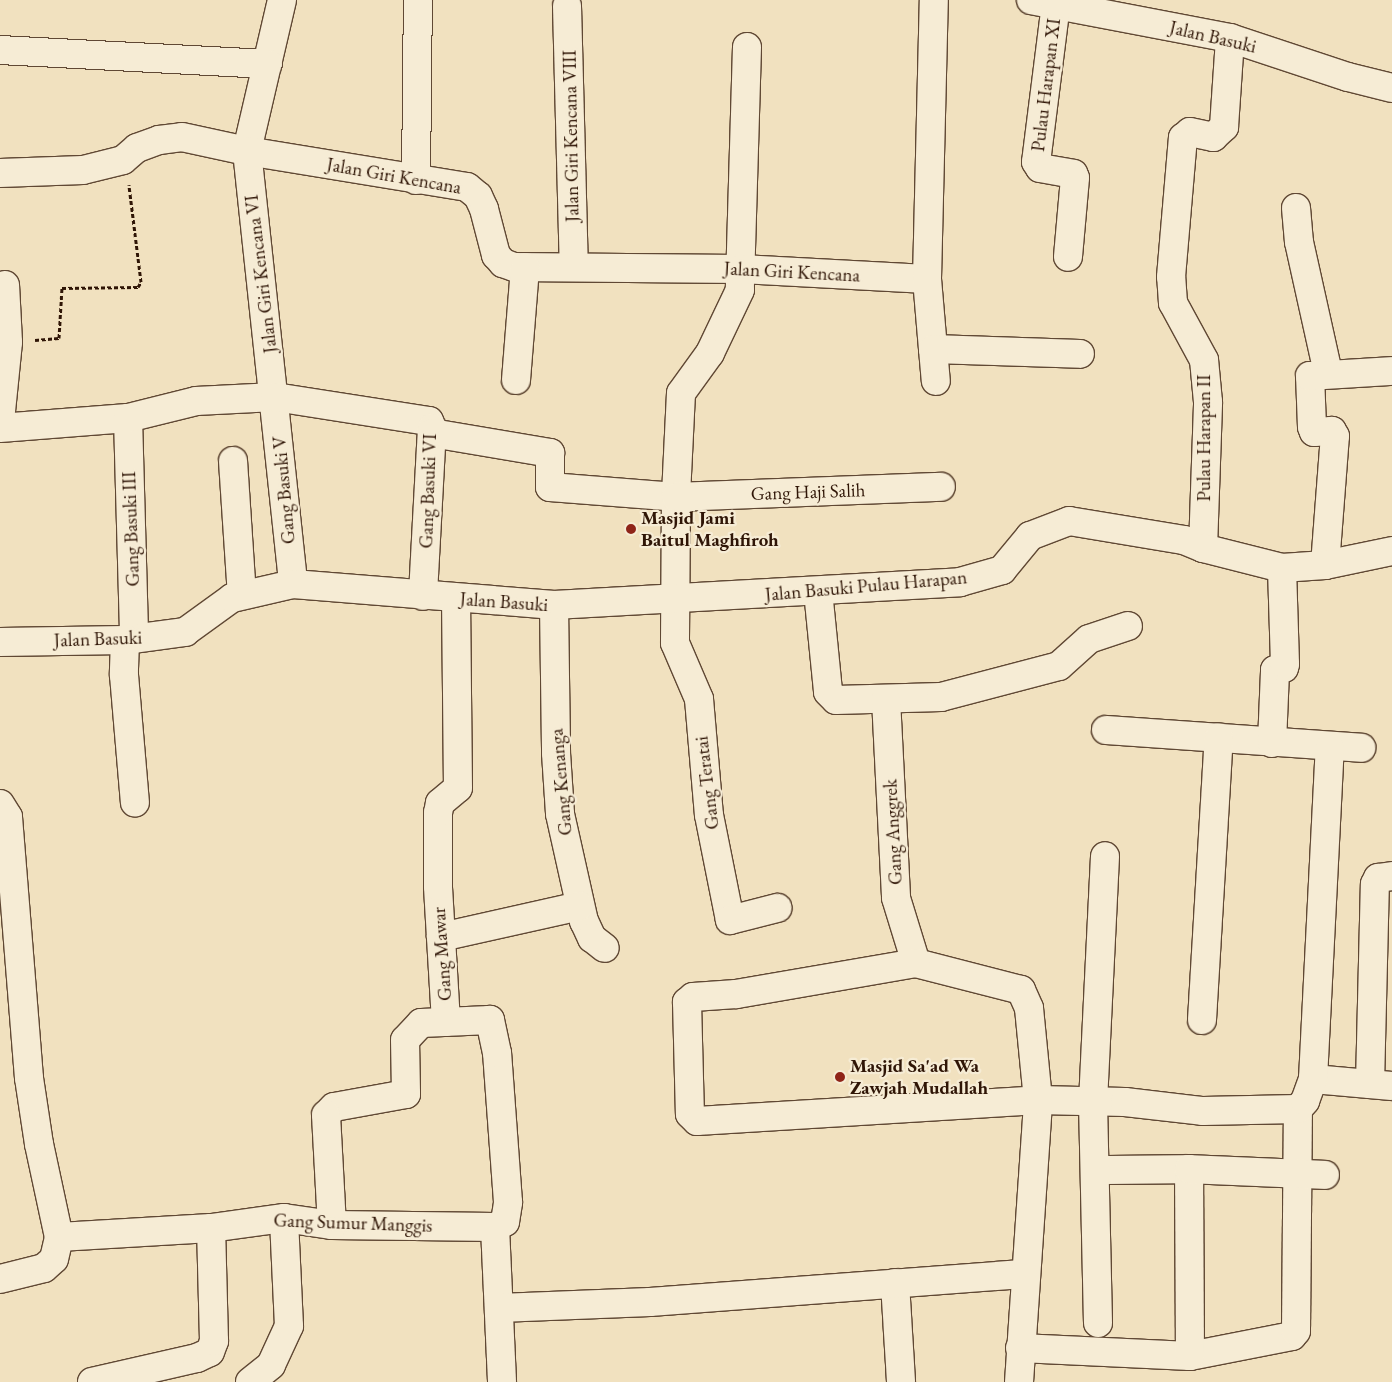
<!DOCTYPE html>
<html>
<head>
<meta charset="utf-8">
<style>
	body { margin:0 }
	#map { position:relative; width:1392px; height:1382px; overflow:hidden; background:#f1e1bf; font-family:"EB Garamond",serif }
	div>[style] { position:absolute }
	.path>* { height:3px; margin-top:-1.5px; transform-origin:0; background:repeating-linear-gradient(90deg,#2f1506 0 4px,transparent 0 6.5px) }
	.roads { filter:drop-shadow(1px 0 #604834) drop-shadow(-1px 0 #604834) drop-shadow(0 1px #604834) drop-shadow(0 -1px #604834) }
	.minor>* { height:28px; margin:-14px; padding:0 14px; transform-origin:14px; border-radius:14px; background:#f6ecd5 }
	.dots>* { width:14px; height:14px; translate:-50% -50%; box-sizing:border-box; border:2px solid #f6ecd5; border-radius:50% }
	span { translate:-50% -50%; white-space:nowrap; text-align:center; line-height:1.15; -webkit-text-stroke:4.5px #f6ecd5; paint-order:stroke }
	.street-label { font-size:19px; color:#2f1506 }
	.poi-label { font-size:19px; color:#2f1506; font-weight:700 }
	.left { translate:0 -50%; text-align:left }
</style>
</head>
<body>
<div id="map">
	<div class="path">
		<i style="left:35px;top:340px;width:24px;rotate:-5deg"></i>
		<i style="left:59px;top:338px;width:50px;rotate:-86.6deg"></i>
		<i style="left:62px;top:288px;width:76px;rotate:-0.8deg"></i>
		<i style="left:138px;top:287px;width:6px;rotate:-59deg"></i>
		<i style="left:141px;top:282px;width:98px;rotate:-97.1deg"></i>
	</div>
	<div class="roads">
		<div class="minor">
			<i style="left:282px;top:0;width:155px;rotate:103.1deg"></i>
			<i style="left:247px;top:151px;width:435px;rotate:83.9deg"></i>
			<i style="left:1031px;top:0;width:203px;rotate:10.8deg"></i>
			<i style="left:1230px;top:38px;width:124px;rotate:18.3deg"></i>
			<i style="left:1348px;top:77px;width:45px;rotate:14deg"></i>
			<i style="left:1056px;top:4px;width:159px;rotate:97.2deg"></i>
			<i style="left:1036px;top:162px;width:7px;rotate:56deg"></i>
			<i style="left:1040px;top:168px;width:34px;rotate:10deg"></i>
			<i style="left:1073px;top:174px;width:4px;rotate:63deg"></i>
			<i style="left:1075px;top:178px;width:79px;rotate:95.1deg"></i>
			<i style="left:567px;top:6px;width:260px;rotate:88.5deg"></i>
			<i style="left:747px;top:47px;width:243px;rotate:91.7deg"></i>
			<i style="left:740px;top:290px;width:70px;rotate:115.5deg"></i>
			<i style="left:710px;top:353px;width:49px;rotate:125.9deg"></i>
			<i style="left:681px;top:393px;width:104px;rotate:92.8deg"></i>
			<i style="left:676px;top:497px;width:146px;rotate:90.4deg"></i>
			<i style="left:675px;top:643px;width:61px;rotate:66.8deg"></i>
			<i style="left:699px;top:699px;width:116px;rotate:85.1deg"></i>
			<i style="left:709px;top:815px;width:107px;rotate:78.7deg"></i>
			<i style="left:730px;top:920px;width:49px;rotate:-14.3deg"></i>
			<i style="left:0;top:50px;width:268px;rotate:3deg"></i>
			<i style="left:0;top:173px;width:83px;rotate:-2.1deg"></i>
			<i style="left:83px;top:170px;width:41px;rotate:-14deg"></i>
			<i style="left:123px;top:160px;width:18px;rotate:-41deg"></i>
			<i style="left:137px;top:148px;width:23px;rotate:-20deg"></i>
			<i style="left:159px;top:140px;width:23px;rotate:-7deg"></i>
			<i style="left:182px;top:137px;width:66px;rotate:12.2deg"></i>
			<i style="left:247px;top:151px;width:223px;rotate:9.3deg"></i>
			<i style="left:467px;top:187px;width:14px;rotate:39deg"></i>
			<i style="left:478px;top:196px;width:14px;rotate:65deg"></i>
			<i style="left:484px;top:209px;width:48px;rotate:75.4deg"></i>
			<i style="left:496px;top:255px;width:11px;rotate:49deg"></i>
			<i style="left:503px;top:263px;width:12px;rotate:20deg"></i>
			<i style="left:514px;top:267px;width:227px;rotate:0.5deg"></i>
			<i style="left:741px;top:269px;width:186px;rotate:3.1deg"></i>
			<i style="left:927px;top:279px;width:279px;rotate:-88.6deg"></i>
			<i style="left:416px;top:180px;width:180px;rotate:-89.4deg"></i>
			<i style="left:1296px;top:208px;width:34px;rotate:85deg"></i>
			<i style="left:1299px;top:242px;width:134px;rotate:77.5deg"></i>
			<i style="left:927px;top:279px;width:70px;rotate:85.1deg"></i>
			<i style="left:933px;top:349px;width:147px;rotate:1.9deg"></i>
			<i style="left:933px;top:349px;width:32px;rotate:85deg"></i>
			<i style="left:516px;top:380px;width:113px;rotate:-85.4deg"></i>
			<i style="left:128px;top:418px;width:221px;rotate:88.4deg"></i>
			<i style="left:0;top:421px;width:79px;rotate:-84.2deg"></i>
			<i style="left:8px;top:342px;width:57px;rotate:-93deg"></i>
			<i style="left:0;top:428px;width:128px;rotate:-4.5deg"></i>
			<i style="left:128px;top:418px;width:70px;rotate:-14deg"></i>
			<i style="left:196px;top:401px;width:79px;rotate:-2.9deg"></i>
			<i style="left:275px;top:397px;width:156px;rotate:8.9deg"></i>
			<i style="left:429px;top:421px;width:8px;rotate:67deg"></i>
			<i style="left:432px;top:428px;width:168px;rotate:93.1deg"></i>
			<i style="left:432px;top:433px;width:120px;rotate:9.6deg"></i>
			<i style="left:550px;top:453px;width:34px;rotate:90deg"></i>
			<i style="left:550px;top:487px;width:126px;rotate:4.5deg"></i>
			<i style="left:676px;top:497px;width:265px;rotate:-2.2deg"></i>
			<i style="left:233px;top:461px;width:134px;rotate:86.2deg"></i>
			<i style="left:1203px;top:548px;width:146px;rotate:-88deg"></i>
			<i style="left:1208px;top:402px;width:42px;rotate:-95.4deg"></i>
			<i style="left:1204px;top:360px;width:65px;rotate:-118.5deg"></i>
			<i style="left:1173px;top:303px;width:26px;rotate:-94deg"></i>
			<i style="left:1171px;top:277px;width:140px;rotate:-85.1deg"></i>
			<i style="left:1183px;top:138px;width:9px;rotate:-41deg"></i>
			<i style="left:1190px;top:132px;width:24px;rotate:12deg"></i>
			<i style="left:1213px;top:137px;width:15px;rotate:-42deg"></i>
			<i style="left:1224px;top:127px;width:89px;rotate:-86.1deg"></i>
			<i style="left:1325px;top:565px;width:129px;rotate:-85.6deg"></i>
			<i style="left:1335px;top:436px;width:6px;rotate:-121deg"></i>
			<i style="left:1332px;top:431px;width:18px;rotate:177deg"></i>
			<i style="left:1314px;top:432px;width:5px;rotate:-112deg"></i>
			<i style="left:1312px;top:427px;width:51px;rotate:-92.2deg"></i>
			<i style="left:1310px;top:376px;width:82px;rotate:-3.5deg"></i>
			<i style="left:818px;top:591px;width:101px;rotate:84.3deg"></i>
			<i style="left:828px;top:692px;width:11px;rotate:45deg"></i>
			<i style="left:836px;top:700px;width:105px;rotate:-1.6deg"></i>
			<i style="left:941px;top:697px;width:122px;rotate:-14.7deg"></i>
			<i style="left:1059px;top:666px;width:40px;rotate:-42deg"></i>
			<i style="left:1089px;top:639px;width:41px;rotate:-18.4deg"></i>
			<i style="left:554px;top:605px;width:148px;rotate:89.2deg"></i>
			<i style="left:556px;top:753px;width:61px;rotate:86.2deg"></i>
			<i style="left:560px;top:814px;width:110px;rotate:77.4deg"></i>
			<i style="left:584px;top:921px;width:19px;rotate:65deg"></i>
			<i style="left:592px;top:938px;width:16px;rotate:38deg"></i>
			<i style="left:125px;top:640px;width:35px;rotate:92deg"></i>
			<i style="left:124px;top:675px;width:128px;rotate:85.1deg"></i>
			<i style="left:0;top:642px;width:125px;rotate:-0.9deg"></i>
			<i style="left:125px;top:640px;width:61px;rotate:-7.6deg"></i>
			<i style="left:185px;top:632px;width:58px;rotate:-35.9deg"></i>
			<i style="left:232px;top:598px;width:63px;rotate:-12.9deg"></i>
			<i style="left:293px;top:584px;width:262px;rotate:4.6deg"></i>
			<i style="left:554px;top:605px;width:407px;rotate:-3.2deg"></i>
			<i style="left:960px;top:582px;width:44px;rotate:-15.9deg"></i>
			<i style="left:1002px;top:570px;width:44px;rotate:-50.5deg"></i>
			<i style="left:1030px;top:536px;width:42px;rotate:-21deg"></i>
			<i style="left:1069px;top:521px;width:117px;rotate:9.4deg"></i>
			<i style="left:1184px;top:540px;width:21px;rotate:23deg"></i>
			<i style="left:1203px;top:548px;width:81px;rotate:14.2deg"></i>
			<i style="left:1282px;top:568px;width:43px;rotate:-4deg"></i>
			<i style="left:1325px;top:565px;width:68px;rotate:-11.8deg"></i>
			<i style="left:886px;top:699px;width:199px;rotate:87.1deg"></i>
			<i style="left:896px;top:898px;width:68px;rotate:72.9deg"></i>
			<i style="left:1106px;top:730px;width:256px;rotate:4deg"></i>
			<i style="left:1272px;top:743px;width:73px;rotate:-87.6deg"></i>
			<i style="left:1275px;top:670px;width:9px;rotate:-13deg"></i>
			<i style="left:1284px;top:668px;width:4px;rotate:-76deg"></i>
			<i style="left:1285px;top:664px;width:96px;rotate:-91.8deg"></i>
			<i style="left:0;top:804px;width:15px;rotate:58deg"></i>
			<i style="left:8px;top:817px;width:262px;rotate:85.4deg"></i>
			<i style="left:29px;top:1078px;width:67px;rotate:81.4deg"></i>
			<i style="left:39px;top:1144px;width:95px;rotate:77.9deg"></i>
			<i style="left:441px;top:937px;width:142px;rotate:-12.6deg"></i>
			<i style="left:1202px;top:1020px;width:283px;rotate:-86.6deg"></i>
			<i style="left:446px;top:1022px;width:136px;rotate:-93.4deg"></i>
			<i style="left:438px;top:886px;width:73px;rotate:-90deg"></i>
			<i style="left:438px;top:813px;width:10px;rotate:-79deg"></i>
			<i style="left:440px;top:803px;width:23px;rotate:-40deg"></i>
			<i style="left:458px;top:788px;width:190px;rotate:-90.6deg"></i>
			<i style="left:1313px;top:1079px;width:79px;rotate:5.1deg"></i>
			<i style="left:1370px;top:1084px;width:200px;rotate:-88.6deg"></i>
			<i style="left:1375px;top:884px;width:7px;rotate:-63deg"></i>
			<i style="left:1378px;top:878px;width:14px;rotate:-8deg"></i>
			<i style="left:1097px;top:1170px;width:92px;rotate:-0.6deg"></i>
			<i style="left:495px;top:1227px;width:155px;rotate:87.4deg"></i>
			<i style="left:0;top:1279px;width:45px;rotate:-14deg"></i>
			<i style="left:44px;top:1268px;width:13px;rotate:-42deg"></i>
			<i style="left:54px;top:1259px;width:23px;rotate:-77deg"></i>
			<i style="left:59px;top:1237px;width:152px;rotate:-3.4deg"></i>
			<i style="left:211px;top:1228px;width:74px;rotate:-7.8deg"></i>
			<i style="left:284px;top:1218px;width:49px;rotate:8.3deg"></i>
			<i style="left:332px;top:1225px;width:163px;rotate:0.7deg"></i>
			<i style="left:495px;top:1227px;width:11px;rotate:-27deg"></i>
			<i style="left:505px;top:1222px;width:20px;rotate:-81deg"></i>
			<i style="left:508px;top:1202px;width:149px;rotate:-94.2deg"></i>
			<i style="left:497px;top:1053px;width:34px;rotate:-102deg"></i>
			<i style="left:490px;top:1020px;width:69px;rotate:177.5deg"></i>
			<i style="left:421px;top:1023px;width:23px;rotate:133deg"></i>
			<i style="left:405px;top:1040px;width:54px;rotate:88.9deg"></i>
			<i style="left:406px;top:1094px;width:73px;rotate:169.8deg"></i>
			<i style="left:334px;top:1107px;width:11px;rotate:135deg"></i>
			<i style="left:326px;top:1115px;width:110px;rotate:86.9deg"></i>
			<i style="left:895px;top:1283px;width:99px;rotate:86.5deg"></i>
			<i style="left:499px;top:1308px;width:151px;rotate:-2.3deg"></i>
			<i style="left:650px;top:1302px;width:377px;rotate:-4.3deg"></i>
			<i style="left:1098px;top:1323px;width:221px;rotate:-91.3deg"></i>
			<i style="left:1093px;top:1102px;width:246px;rotate:-87.2deg"></i>
			<i style="left:1020px;top:1348px;width:170px;rotate:2.7deg"></i>
			<i style="left:1190px;top:1356px;width:104px;rotate:-11.1deg"></i>
			<i style="left:1292px;top:1336px;width:6px;rotate:-51deg"></i>
			<i style="left:1296px;top:1331px;width:222px;rotate:-89.5deg"></i>
			<i style="left:1190px;top:1356px;width:187px;rotate:-90.3deg"></i>
			<i style="left:1189px;top:1169px;width:136px;rotate:2.5deg"></i>
			<i style="left:92px;top:1382px;width:108px;rotate:-12.9deg"></i>
			<i style="left:197px;top:1358px;width:14px;rotate:-25deg"></i>
			<i style="left:210px;top:1352px;width:12px;rotate:-70deg"></i>
			<i style="left:214px;top:1341px;width:113px;rotate:-91.5deg"></i>
			<i style="left:250px;top:1382px;width:27px;rotate:-39deg"></i>
			<i style="left:271px;top:1365px;width:43px;rotate:-65.2deg"></i>
			<i style="left:289px;top:1326px;width:108px;rotate:-92.7deg"></i>
			<i style="left:1019px;top:1382px;width:283px;rotate:-86.1deg"></i>
			<i style="left:1038px;top:1100px;width:92px;rotate:-95.6deg"></i>
			<i style="left:1029px;top:1008px;width:20px;rotate:-114deg"></i>
			<i style="left:1021px;top:990px;width:108px;rotate:-165.6deg"></i>
			<i style="left:916px;top:963px;width:183px;rotate:170.2deg"></i>
			<i style="left:736px;top:994px;width:43px;rotate:176deg"></i>
			<i style="left:693px;top:997px;width:8px;rotate:140deg"></i>
			<i style="left:687px;top:1002px;width:112px;rotate:88.5deg"></i>
			<i style="left:690px;top:1114px;width:10px;rotate:45deg"></i>
			<i style="left:697px;top:1121px;width:342px;rotate:-3.5deg"></i>
			<i style="left:1038px;top:1100px;width:87px;rotate:1.3deg"></i>
			<i style="left:1125px;top:1102px;width:79px;rotate:6.6deg"></i>
			<i style="left:1203px;top:1111px;width:95px;rotate:-1.2deg"></i>
			<i style="left:1298px;top:1109px;width:11px;rotate:-49deg"></i>
			<i style="left:1305px;top:1101px;width:23px;rotate:-70deg"></i>
			<i style="left:1313px;top:1079px;width:332px;rotate:-87.1deg"></i>
		</div>
	</div>
	<div class="dots">
		<i style="left:631px;top:529px;background:#8f2418"></i>
		<i style="left:840px;top:1077px;background:#8f2418"></i>
	</div>
	<div class="street-label">
		<span style="left:1213px;top:37px;rotate:13deg">Jalan Basuki</span>
		<span style="left:1046px;top:85px;rotate:-83deg">Pulau Harapan XI</span>
		<span style="left:571px;top:136px;rotate:-91deg">Jalan Giri Kencana VIII</span>
		<span style="left:394px;top:176px;rotate:10deg">Jalan Giri Kencana</span>
		<span style="left:792px;top:272px;rotate:3deg">Jalan Giri Kencana</span>
		<span style="left:261px;top:274px;rotate:-97deg">Jalan Giri Kencana VI</span>
		<span style="left:1204px;top:438px;rotate:-90deg">Pulau Harapan II</span>
		<span style="left:284px;top:490px;rotate:-95deg">Gang Basuki V</span>
		<span style="left:428px;top:491px;rotate:-88deg">Gang Basuki VI</span>
		<span style="left:808px;top:492px;rotate:-2deg">Gang Haji Salih</span>
		<span style="left:131px;top:529px;rotate:-92deg">Gang Basuki III</span>
		<span style="left:866px;top:586px;rotate:-5deg">Jalan Basuki Pulau Harapan</span>
		<span style="left:504px;top:602px;rotate:4deg">Jalan Basuki</span>
		<span style="left:98px;top:639px;rotate:-2deg">Jalan Basuki</span>
		<span style="left:561px;top:782px;rotate:-95deg">Gang Kenanga</span>
		<span style="left:707px;top:783px;rotate:-97deg">Gang Teratai</span>
		<span style="left:893px;top:832px;rotate:-93deg">Gang Anggrek</span>
		<span style="left:442px;top:954px;rotate:-94deg">Gang Mawar</span>
		<span style="left:353px;top:1223px;rotate:2deg">Gang Sumur Manggis</span>
	</div>
	<div class="poi-label">
		<span class="left" style="left:641px;top:529px">Masjid Jami<br>Baitul Maghfiroh</span>
		<span class="left" style="left:850px;top:1077px">Masjid Sa'ad Wa<br>Zawjah Mudallah</span>
	</div>
</div>
</body>
</html>
